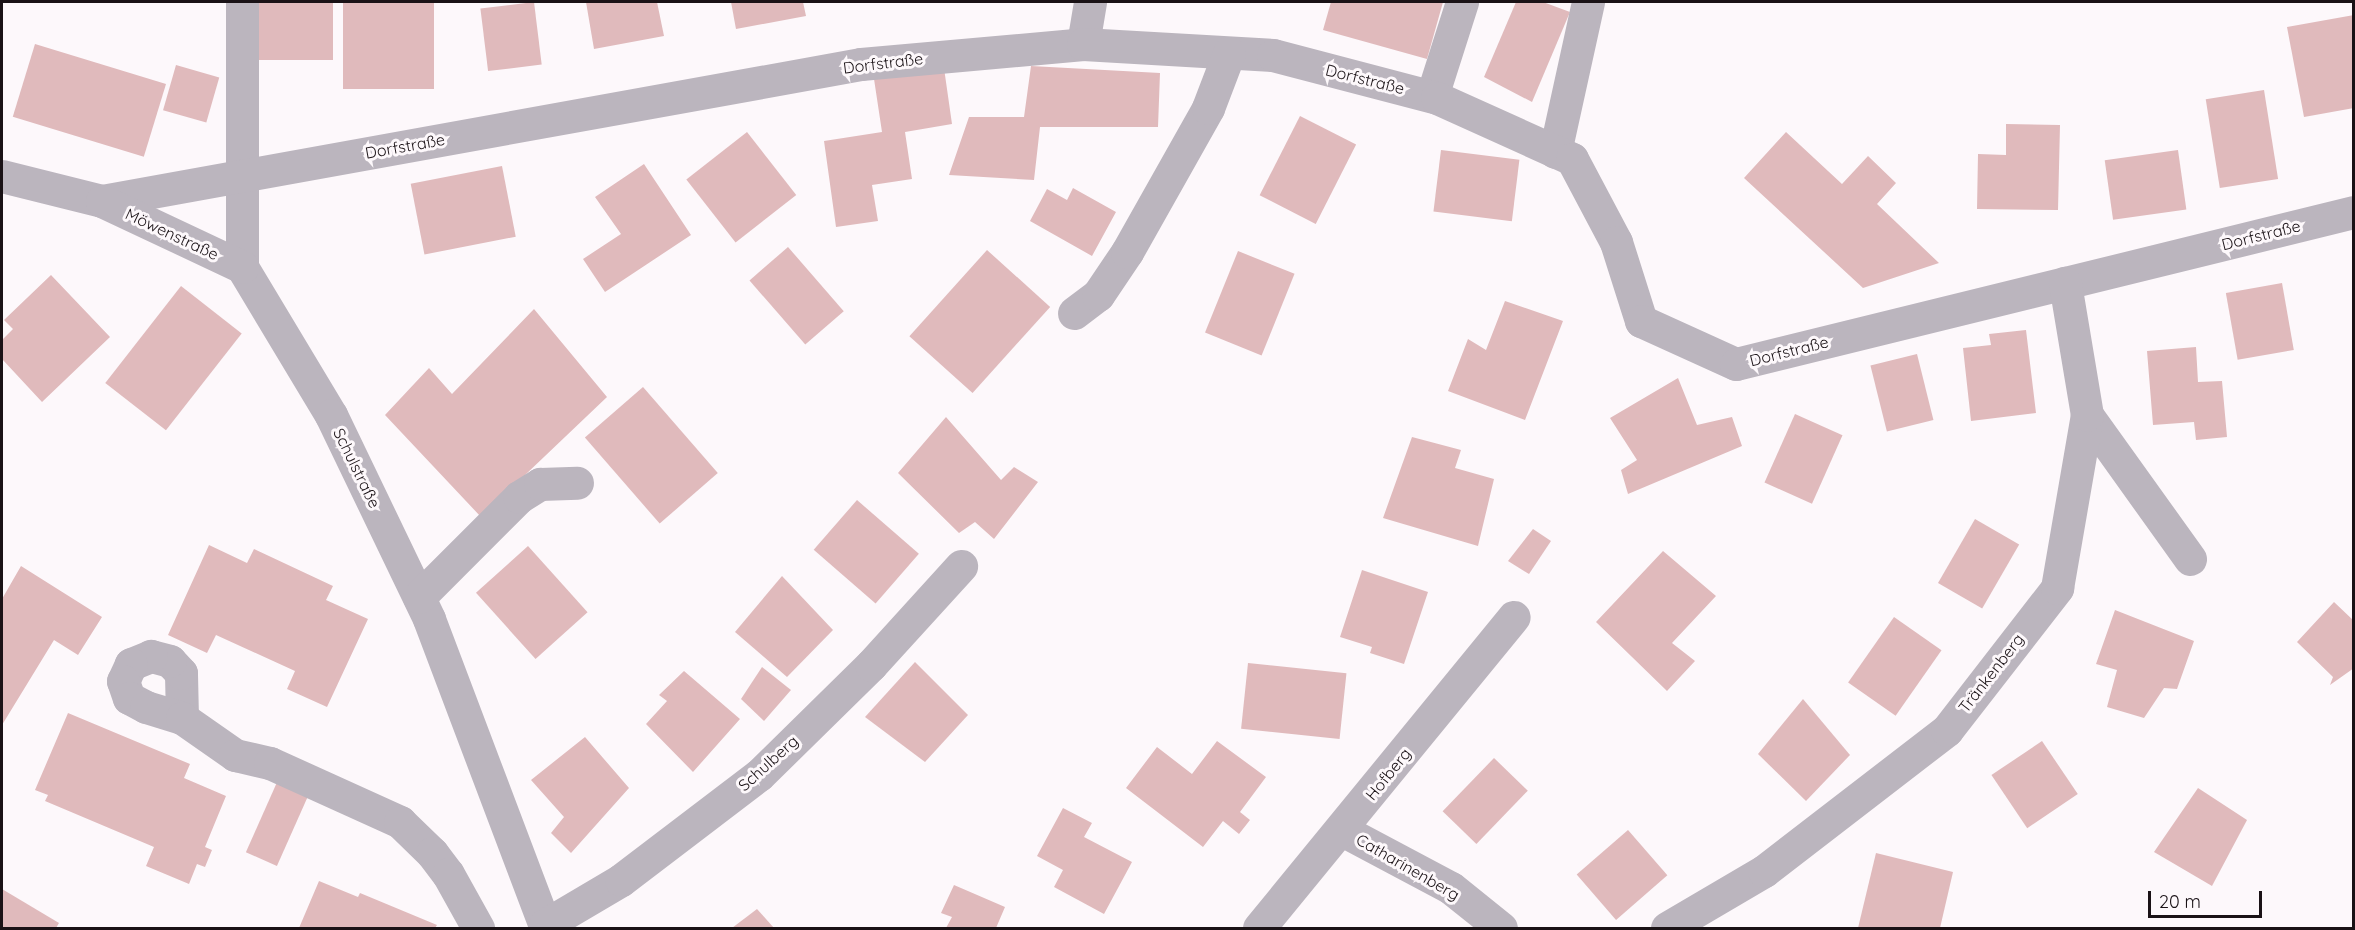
<!DOCTYPE html>
<html>
<head>
<meta charset="utf-8">
<style>
	body { margin:0 }
	#map { position:relative; width:2355px; height:930px; overflow:hidden; background:#fdf8fb; font-family:Quicksand,sans-serif }
	div>[style] { position:absolute }
	.building>* { inset:0; background:#e0babc; transform-origin:0 0 }
	.minor>* { height:33px; margin:-16.5px; padding:0 16.5px; transform-origin:16.5px; border-radius:16.5px; background:#bbb5be }
	span { translate:-50% -50%; white-space:nowrap; text-align:center; line-height:1.15; -webkit-text-stroke:6px #fdf8fb; paint-order:stroke }
	.street-label { font-size:16px; color:#1a1216 }
	.frame { position:absolute; inset:0; border:3px solid #1a1216; pointer-events:none }
	.scale { position:absolute; left:2148px; top:891px; width:114px; height:27px; box-sizing:border-box; border:3px solid #1a1216; border-top:0; padding-left:8px; font-size:18px; line-height:21px; white-space:nowrap; color:#1a1216; -webkit-text-stroke:4px #fdf8fb; paint-order:stroke }
</style>
</head>
<body>
<div id="map">
	<div class="building">
		<i style="left:255px;top:2px;width:78px;height:58px"></i>
		<i style="left:343px;top:2px;width:91px;height:87px"></i>
		<i style="left:534px;top:2px;width:63px;height:54px;rotate:83deg"></i>
		<i style="clip-path:polygon(586px 2px,657px 2px,664px 36px,594px 49px)"></i>
		<i style="clip-path:polygon(731px 2px,803px 2px,806px 16px,736px 29px)"></i>
		<i style="clip-path:polygon(1331px 2px,1443px 2px,1427px 59px,1323px 30px)"></i>
		<i style="clip-path:polygon(1516px 2px,1543px 2px,1570px 12px,1532px 102px,1484px 77px)"></i>
		<i style="clip-path:polygon(2354px 15px,2354px 108px,2304px 117px,2287px 27px)"></i>
		<i style="left:35px;top:44px;width:137px;height:76px;rotate:17deg"></i>
		<i style="left:176px;top:65px;width:45px;height:47px;rotate:16deg"></i>
		<i style="clip-path:polygon(1031px 66px,1160px 73px,1158px 127px,1040px 127px,1034px 180px,949px 175px,969px 117px,1024px 117px)"></i>
		<i style="clip-path:polygon(944px 68px,952px 124px,905px 132px,912px 179px,872px 185px,878px 221px,836px 227px,824px 141px,882px 132px,874px 79px)"></i>
		<i style="left:2264px;top:90px;width:90px;height:59px;rotate:81deg"></i>
		<i style="left:1300px;top:116px;width:63px;height:89px;rotate:27deg"></i>
		<i style="clip-path:polygon(2006px 124px,2060px 125px,2058px 210px,1977px 209px,1978px 154px,2006px 155px)"></i>
		<i style="left:747px;top:132px;width:80px;height:77px;rotate:52deg"></i>
		<i style="clip-path:polygon(1786px 132px,1842px 184px,1868px 156px,1896px 183px,1877px 204px,1939px 263px,1863px 288px,1744px 178px)"></i>
		<i style="left:1441px;top:150px;width:79px;height:62px;rotate:7deg"></i>
		<i style="left:2178px;top:150px;width:60px;height:74px;rotate:82deg"></i>
		<i style="clip-path:polygon(644px 164px,691px 235px,605px 292px,583px 259px,621px 234px,595px 197px)"></i>
		<i style="left:502px;top:166px;width:72px;height:93px;rotate:79deg"></i>
		<i style="clip-path:polygon(1073px 188px,1116px 212px,1092px 256px,1030px 221px,1047px 189px,1067px 200px)"></i>
		<i style="left:788px;top:247px;width:85px;height:51px;rotate:49deg"></i>
		<i style="left:987px;top:250px;width:85px;height:116px;rotate:42deg"></i>
		<i style="left:1238px;top:251px;width:61px;height:88px;rotate:22deg"></i>
		<i style="clip-path:polygon(51px 275px,110px 337px,42px 402px,2px 359px,2px 340px,13px 329px,4px 320px)"></i>
		<i style="left:2282px;top:283px;width:68px;height:57px;rotate:80deg"></i>
		<i style="left:181px;top:286px;width:77px;height:123px;rotate:38deg"></i>
		<i style="clip-path:polygon(1505px 301px,1563px 321px,1525px 420px,1448px 391px,1468px 339px,1486px 350px)"></i>
		<i style="clip-path:polygon(534px 309px,607px 397px,481px 517px,385px 415px,429px 368px,452px 394px)"></i>
		<i style="clip-path:polygon(2026px 330px,2036px 413px,1971px 421px,1963px 348px,1991px 345px,1989px 334px)"></i>
		<i style="clip-path:polygon(2196px 347px,2198px 382px,2222px 381px,2227px 437px,2196px 440px,2194px 422px,2153px 425px,2147px 351px)"></i>
		<i style="left:1917px;top:354px;width:68px;height:48px;rotate:76deg"></i>
		<i style="clip-path:polygon(1678px 378px,1697px 425px,1732px 417px,1742px 446px,1628px 494px,1621px 470px,1637px 460px,1610px 418px)"></i>
		<i style="left:643px;top:387px;width:114px;height:77px;rotate:49deg"></i>
		<i style="left:1795px;top:414px;width:52px;height:75px;rotate:24deg"></i>
		<i style="clip-path:polygon(946px 417px,1001px 480px,1014px 467px,1038px 482px,994px 539px,975px 522px,959px 533px,898px 473px)"></i>
		<i style="clip-path:polygon(1412px 437px,1461px 450px,1455px 468px,1494px 479px,1478px 546px,1383px 518px)"></i>
		<i style="left:857px;top:500px;width:82px;height:66px;rotate:41deg"></i>
		<i style="left:1975px;top:519px;width:51px;height:74px;rotate:30deg"></i>
		<i style="clip-path:polygon(1533px 529px,1551px 541px,1529px 574px,1508px 561px)"></i>
		<i style="clip-path:polygon(209px 545px,247px 563px,254px 549px,333px 586px,326px 600px,368px 619px,327px 707px,287px 689px,295px 671px,216px 635px,207px 653px,168px 635px)"></i>
		<i style="left:528px;top:546px;width:89px;height:70px;rotate:48deg"></i>
		<i style="clip-path:polygon(1663px 551px,1716px 596px,1672px 643px,1695px 661px,1667px 691px,1596px 622px)"></i>
		<i style="clip-path:polygon(21px 566px,102px 617px,78px 655px,54px 640px,2px 725px,2px 599px)"></i>
		<i style="clip-path:polygon(1362px 570px,1428px 592px,1404px 664px,1370px 653px,1372px 647px,1340px 637px)"></i>
		<i style="clip-path:polygon(782px 576px,833px 630px,787px 677px,735px 632px)"></i>
		<i style="clip-path:polygon(2334px 602px,2354px 621px,2354px 668px,2330px 685px,2333px 677px,2297px 642px)"></i>
		<i style="clip-path:polygon(2115px 610px,2194px 641px,2177px 689px,2164px 688px,2144px 718px,2107px 707px,2117px 670px,2096px 664px)"></i>
		<i style="left:1894px;top:617px;width:58px;height:80px;rotate:35deg"></i>
		<i style="clip-path:polygon(915px 662px,968px 715px,925px 762px,865px 717px)"></i>
		<i style="left:1248px;top:663px;width:99px;height:66px;rotate:6deg"></i>
		<i style="clip-path:polygon(762px 667px,791px 690px,764px 721px,741px 699px)"></i>
		<i style="clip-path:polygon(684px 671px,740px 719px,693px 772px,646px 724px,667px 701px,659px 695px)"></i>
		<i style="clip-path:polygon(1803px 699px,1850px 755px,1806px 801px,1758px 754px)"></i>
		<i style="clip-path:polygon(68px 713px,190px 764px,184px 778px,226px 796px,205px 847px,212px 850px,205px 867px,197px 864px,189px 884px,146px 866px,154px 847px,45px 801px,48px 795px,35px 790px)"></i>
		<i style="clip-path:polygon(585px 737px,629px 788px,571px 853px,551px 833px,564px 817px,531px 780px)"></i>
		<i style="clip-path:polygon(1217px 741px,1266px 777px,1240px 812px,1250px 820px,1239px 834px,1223px 821px,1203px 847px,1126px 788px,1157px 747px,1192px 774px)"></i>
		<i style="left:2042px;top:741px;width:64px;height:61px;rotate:56deg"></i>
		<i style="left:1494px;top:758px;width:47px;height:74px;rotate:44deg"></i>
		<i style="left:278px;top:780px;width:34px;height:79px;rotate:24deg"></i>
		<i style="clip-path:polygon(2198px 788px,2247px 820px,2212px 886px,2154px 852px)"></i>
		<i style="clip-path:polygon(1063px 808px,1092px 823px,1084px 837px,1132px 862px,1104px 914px,1054px 887px,1063px 870px,1037px 856px)"></i>
		<i style="left:1628px;top:830px;width:60px;height:68px;rotate:49deg"></i>
		<i style="clip-path:polygon(1876px 853px,1953px 872px,1940px 928px,1858px 928px)"></i>
		<i style="clip-path:polygon(319px 881px,358px 897px,360px 893px,437px 925px,435px 928px,299px 928px)"></i>
		<i style="clip-path:polygon(954px 885px,1005px 907px,996px 928px,946px 928px,952px 917px,941px 913px)"></i>
		<i style="clip-path:polygon(2px 889px,59px 923px,56px 928px,2px 928px)"></i>
		<i style="clip-path:polygon(757px 909px,774px 928px,732px 928px)"></i>
	</div>
	<div class="minor">
		<i style="left:242px;top:2px;width:265px;rotate:90deg"></i>
		<i style="left:242px;top:267px;width:173px;rotate:59deg"></i>
		<i style="left:331px;top:415px;width:226px;rotate:64.3deg"></i>
		<i style="left:429px;top:619px;width:330px;rotate:69.3deg"></i>
		<i style="left:1083px;top:44px;width:43px;rotate:-80.5deg"></i>
		<i style="left:1432px;top:96px;width:99px;rotate:-72.3deg"></i>
		<i style="left:1555px;top:152px;width:154px;rotate:-77.6deg"></i>
		<i style="left:2px;top:176px;width:103px;rotate:14deg"></i>
		<i style="left:102px;top:201px;width:771px;rotate:-10.23deg"></i>
		<i style="left:861px;top:64px;width:223px;rotate:-5.1deg"></i>
		<i style="left:1083px;top:44px;width:190px;rotate:3.3deg"></i>
		<i style="left:1273px;top:55px;width:170px;rotate:14.7deg"></i>
		<i style="left:1437px;top:98px;width:148px;rotate:24.3deg"></i>
		<i style="left:1572px;top:159px;width:94px;rotate:62.1deg"></i>
		<i style="left:1616px;top:242px;width:83px;rotate:72.4deg"></i>
		<i style="left:1641px;top:321px;width:104px;rotate:24.4deg"></i>
		<i style="left:1736px;top:364px;width:636px;rotate:-13.82deg"></i>
		<i style="left:102px;top:201px;width:155px;rotate:25.2deg"></i>
		<i style="left:1074px;top:313px;width:30px;rotate:-37deg"></i>
		<i style="left:1098px;top:295px;width:52px;rotate:-56deg"></i>
		<i style="left:1127px;top:252px;width:165px;rotate:-60.6deg"></i>
		<i style="left:1208px;top:108px;width:59px;rotate:-69.1deg"></i>
		<i style="left:2087px;top:415px;width:177px;rotate:54.4deg"></i>
		<i style="left:419px;top:597px;width:141px;rotate:-45deg"></i>
		<i style="left:519px;top:497px;width:25px;rotate:-32deg"></i>
		<i style="left:540px;top:484px;width:37px;rotate:-2deg"></i>
		<i style="left:182px;top:718px;width:45px;rotate:-91.3deg"></i>
		<i style="left:181px;top:673px;width:16px;rotate:-133deg"></i>
		<i style="left:170px;top:661px;width:20px;rotate:-165deg"></i>
		<i style="left:151px;top:656px;width:22px;rotate:158deg"></i>
		<i style="left:131px;top:664px;width:19px;rotate:115deg"></i>
		<i style="left:123px;top:681px;width:18px;rotate:71deg"></i>
		<i style="left:129px;top:698px;width:19px;rotate:28deg"></i>
		<i style="left:146px;top:707px;width:38px;rotate:17deg"></i>
		<i style="left:182px;top:718px;width:65px;rotate:34.9deg"></i>
		<i style="left:235px;top:755px;width:36px;rotate:13deg"></i>
		<i style="left:270px;top:763px;width:143px;rotate:24.4deg"></i>
		<i style="left:400px;top:822px;width:45px;rotate:44.1deg"></i>
		<i style="left:432px;top:853px;width:26px;rotate:53deg"></i>
		<i style="left:448px;top:874px;width:62px;rotate:60.9deg"></i>
		<i style="left:1342px;top:830px;width:123px;rotate:28deg"></i>
		<i style="left:1451px;top:888px;width:64px;rotate:38.7deg"></i>
		<i style="left:545px;top:925px;width:88px;rotate:-30.6deg"></i>
		<i style="left:621px;top:880px;width:173px;rotate:-37.3deg"></i>
		<i style="left:759px;top:775px;width:157px;rotate:-44.5deg"></i>
		<i style="left:871px;top:665px;width:134px;rotate:-47.7deg"></i>
		<i style="left:1259px;top:928px;width:402px;rotate:-50.7deg"></i>
		<i style="left:1667px;top:928px;width:113px;rotate:-30.4deg"></i>
		<i style="left:1764px;top:871px;width:231px;rotate:-37.6deg"></i>
		<i style="left:1947px;top:730px;width:180px;rotate:-52.2deg"></i>
		<i style="left:2057px;top:588px;width:176px;rotate:-80.2deg"></i>
		<i style="left:2087px;top:415px;width:134px;rotate:-99.5deg"></i>
	</div>
	<div class="street-label">
		<span style="left:883px;top:63px;rotate:-7deg">Dorfstraße</span>
		<span style="left:1365px;top:79px;rotate:14deg">Dorfstraße</span>
		<span style="left:405px;top:146px;rotate:-10deg">Dorfstraße</span>
		<span style="left:172px;top:234px;rotate:25deg">Möwenstraße</span>
		<span style="left:2261px;top:235px;rotate:-14deg">Dorfstraße</span>
		<span style="left:1789px;top:351px;rotate:-14deg">Dorfstraße</span>
		<span style="left:357px;top:468px;rotate:64deg">Schulstraße</span>
		<span style="left:1991px;top:673px;rotate:-52deg">Tränkenberg</span>
		<span style="left:768px;top:763px;rotate:-42deg">Schulberg</span>
		<span style="left:1388px;top:774px;rotate:-51deg">Hofberg</span>
		<span style="left:1408px;top:867px;rotate:30deg">Catharinenberg</span>
	</div>
	<div class="frame"></div>
	<div class="scale">20 m</div>
</div>
</body>
</html>
